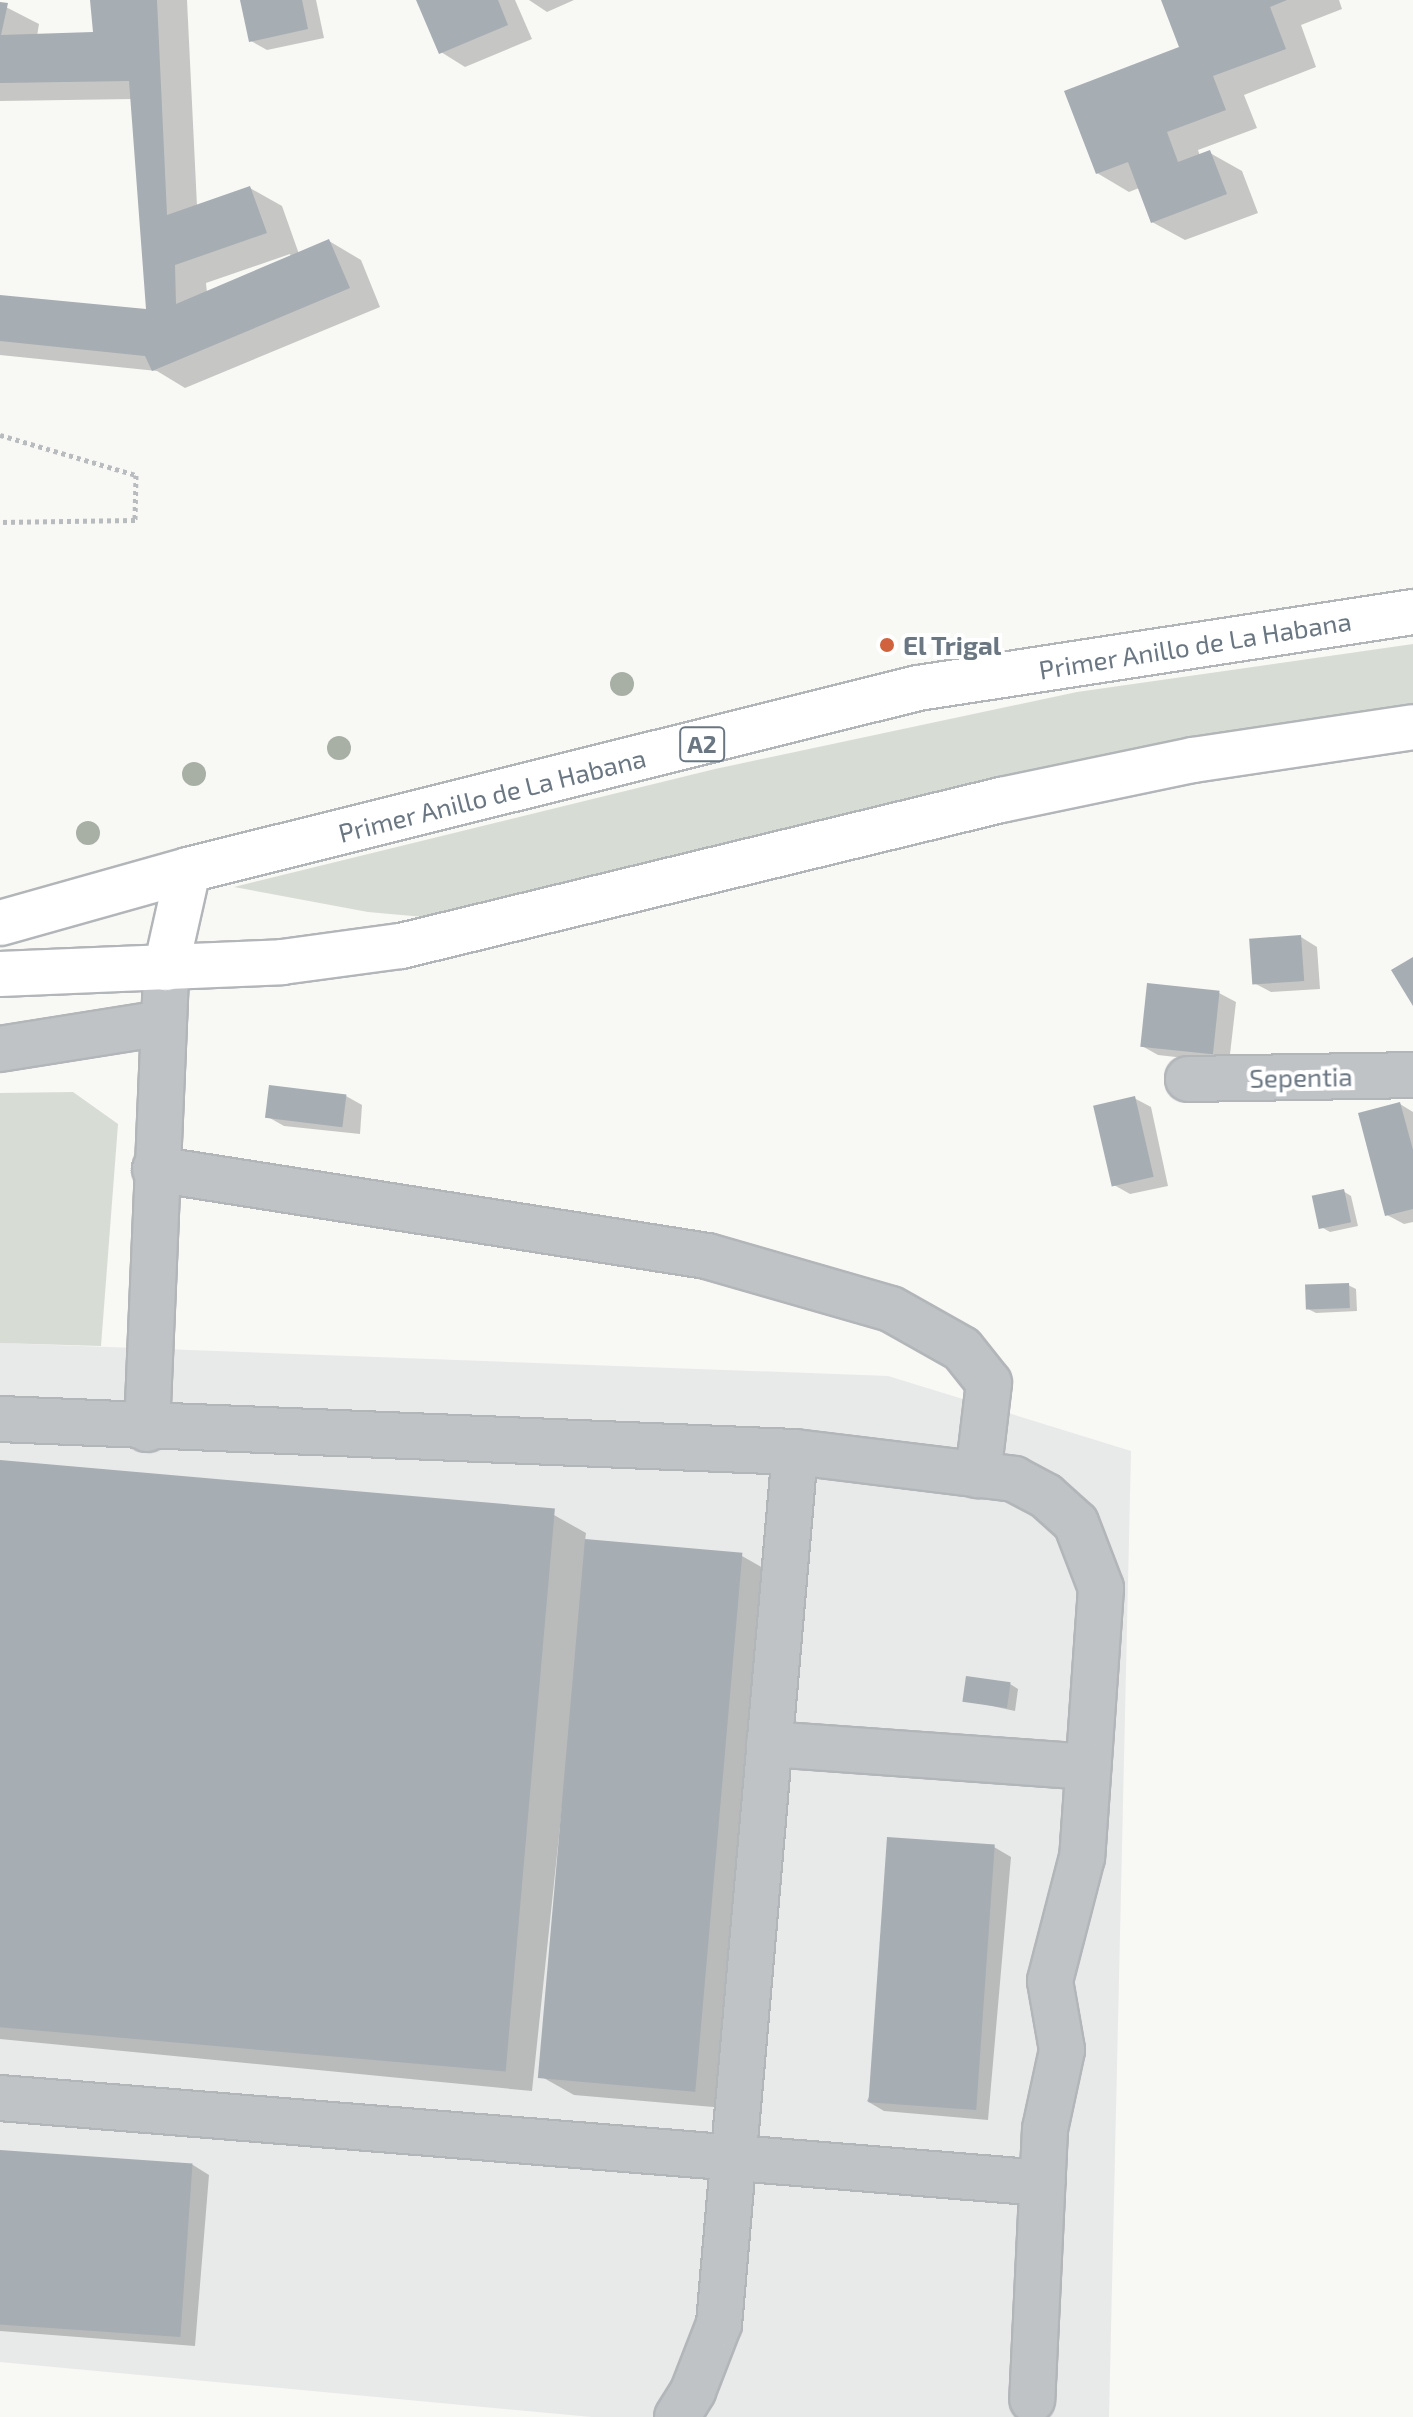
<!DOCTYPE html>
<html>
<head>
<meta charset="utf-8">
<style>
	body { margin:0 }
	#map { position:relative; width:1413px; height:2417px; overflow:hidden; background:#f8f8f5; font-family:"Exo 2",sans-serif }
	div>[style] { position:absolute }
	.built>* { inset:0; background:#e8e9e9 }
	.green>* { inset:0; background:#d7dcd5 }
	.shadow>* { inset:0; background:#0003 }
	.building>* { inset:0; background:#a6adb3; transform-origin:0 0 }
	.path>* { height:5px; margin-top:-2.5px; transform-origin:0; background:repeating-linear-gradient(90deg,#b9bcbe 0 4px,transparent 0 8px) }
	.roads { filter:drop-shadow(2px 0 #b3b6b9) drop-shadow(-2px 0 #b3b6b9) drop-shadow(0 2px #b3b6b9) drop-shadow(0 -2px #b3b6b9) }
	.minor>* { height:44px; margin:-22px; padding:0 22px; transform-origin:22px; border-radius:22px; background:#bfc3c6 }
	.highway>* { height:44px; margin:-22px; padding:0 22px; transform-origin:22px; border-radius:22px; background:#fff }
	.trees>* { width:24px; height:24px; margin:-12px; border-radius:50%; background:#a8b0a5 }
	.dots>* { width:22px; height:22px; translate:-50% -50%; box-sizing:border-box; border:4px solid #fff; border-radius:50% }
	span { translate:-50% -50%; white-space:nowrap; text-align:center; line-height:1.15; -webkit-text-stroke:8px #fff; paint-order:stroke }
	.shield-label span { padding:2px 6px; background:#fff; border:2px solid; border-radius:6px; -webkit-text-stroke-width:0 }
	.shield-label { font-size:24px; color:#6a7783; font-weight:700 }
	.poi-label { font-size:26px; color:#6a7783; font-weight:700 }
	.left { translate:0 -50%; text-align:left }
	.street-label { font-size:26px; color:#6a7783 }
</style>
</head>
<body>
<div id="map">
	<div class="built">
		<i style="clip-path:polygon(0 1343px,888px 1376px,1131px 1451px,1109px 2417px,592px 2417px,0 2362px)"></i>
	</div>
	<div class="green">
		<i style="clip-path:polygon(1413px 644px,1413px 709px,435px 918px,368px 912px,234px 887px,715px 769px,1077px 692px)"></i>
		<i style="clip-path:polygon(73px 1092px,118px 1124px,101px 1346px,0 1343px,0 1093px)"></i>
	</div>
	<div class="shadow">
		<i style="clip-path:polygon(evenodd,92px 0,187px 0,197px 206px,250px 188px,282px 206px,299px 254px,329px 241px,361px 260px,380px 307px,185px 388px,157px 371px,0 355px,0 297px,148px 312px,133px 99px,0 101px,0 4px,39px 24px,37px 36px,95px 34px,92px 0,290px 254px,291px 257px,207px 293px,206px 283px,290px 254px)"></i>
		<i style="clip-path:polygon(242px 0,316px 0,324px 38px,267px 50px,251px 41px)"></i>
		<i style="clip-path:polygon(419px 0,515px 0,532px 39px,465px 67px,441px 52px)"></i>
		<i style="clip-path:polygon(529px 0,574px 0,547px 12px)"></i>
		<i style="clip-path:polygon(1163px 0,1339px 0,1342px 9px,1301px 25px,1316px 67px,1244px 95px,1257px 128px,1198px 150px,1200px 156px,1210px 153px,1242px 171px,1258px 213px,1185px 240px,1152px 222px,1139px 188px,1129px 192px,1097px 173px,1181px 49px)"></i>
		<i style="clip-path:polygon(1301px 937px,1317px 947px,1320px 989px,1271px 992px,1254px 983px)"></i>
		<i style="clip-path:polygon(1219px 993px,1236px 1002px,1229px 1063px,1158px 1055px,1142px 1046px)"></i>
		<i style="clip-path:polygon(346px 1096px,362px 1105px,360px 1134px,284px 1126px,268px 1117px)"></i>
		<i style="clip-path:polygon(1134px 1098px,1151px 1107px,1168px 1186px,1130px 1194px,1114px 1185px)"></i>
		<i style="clip-path:polygon(1400px 1104px,1413px 1112px,1413px 1222px,1404px 1224px,1387px 1215px)"></i>
		<i style="clip-path:polygon(1343px 1191px,1351px 1196px,1358px 1226px,1330px 1232px,1323px 1228px)"></i>
		<i style="clip-path:polygon(1348px 1285px,1356px 1289px,1357px 1311px,1316px 1313px,1308px 1309px)"></i>
		<i style="clip-path:polygon(0 1462px,554px 1515px,586px 1533px,585px 1541px,742px 1556px,774px 1574px,725px 2108px,574px 2095px,542px 2077px,572px 1713px,532px 2091px,0 2039px)"></i>
		<i style="clip-path:polygon(1010px 1684px,1018px 1689px,1015px 1711px,964px 1700px)"></i>
		<i style="clip-path:polygon(994px 1847px,1011px 1857px,988px 2120px,884px 2111px,867px 2101px)"></i>
		<i style="clip-path:polygon(0 2152px,193px 2165px,209px 2175px,195px 2346px,0 2331px)"></i>
	</div>
	<div class="building">
		<i style="clip-path:polygon(90px 0,157px 0,167px 215px,250px 186px,267px 233px,175px 265px,176px 304px,329px 239px,350px 288px,152px 371px,145px 356px,0 341px,0 295px,146px 309px,129px 81px,0 83px,0 2px,8px 3px,1px 35px,93px 32px)"></i>
		<i style="clip-path:polygon(240px 0,302px 0,308px 29px,249px 42px)"></i>
		<i style="clip-path:polygon(416px 0,498px 0,508px 25px,439px 54px)"></i>
		<i style="clip-path:polygon(1161px 0,1287px 0,1270px 7px,1286px 49px,1213px 76px,1226px 110px,1167px 132px,1178px 162px,1210px 150px,1227px 194px,1151px 223px,1128px 162px,1096px 174px,1064px 91px,1179px 47px)"></i>
		<i style="left:1301px;top:935px;width:46px;height:52px;rotate:86deg"></i>
		<i style="clip-path:polygon(1413px 957px,1413px 1006px,1391px 970px)"></i>
		<i style="left:1147px;top:983px;width:73px;height:64px;rotate:6deg"></i>
		<i style="left:269px;top:1085px;width:78px;height:33px;rotate:7deg"></i>
		<i style="left:1135px;top:1096px;width:83px;height:43px;rotate:77deg"></i>
		<i style="clip-path:polygon(1400px 1102px,1413px 1150px,1413px 1209px,1385px 1216px,1358px 1113px)"></i>
		<i style="left:1344px;top:1189px;width:34px;height:33px;rotate:78deg"></i>
		<i style="left:1349px;top:1283px;width:25px;height:44px;rotate:88deg"></i>
		<i style="left:0;top:1460px;width:557px;height:565px;rotate:5deg"></i>
		<i style="left:585px;top:1539px;width:158px;height:541px;rotate:5deg"></i>
		<i style="left:966px;top:1676px;width:45px;height:26px;rotate:8deg"></i>
		<i style="left:887px;top:1837px;width:108px;height:266px;rotate:4deg"></i>
		<i style="left:0;top:2150px;width:193px;height:174px;rotate:4deg"></i>
	</div>
	<div class="path">
		<i style="left:0;top:435px;width:142px;rotate:16.4deg"></i>
		<i style="left:136px;top:475px;width:45px;rotate:91.3deg"></i>
		<i style="left:135px;top:520px;width:135px;rotate:179.2deg"></i>
	</div>
	<div class="roads">
		<div class="minor">
			<i style="left:0;top:1049px;width:165px;rotate:-9.1deg"></i>
			<i style="left:1188px;top:1079px;width:225px;rotate:-1deg"></i>
			<i style="left:155px;top:1169px;width:559px;rotate:8.96deg"></i>
			<i style="left:707px;top:1256px;width:191px;rotate:16.1deg"></i>
			<i style="left:891px;top:1309px;width:81px;rotate:29.4deg"></i>
			<i style="left:962px;top:1349px;width:43px;rotate:51.5deg"></i>
			<i style="left:989px;top:1383px;width:93px;rotate:96.8deg"></i>
			<i style="left:0;top:1419px;width:796px;rotate:2.38deg"></i>
			<i style="left:795px;top:1452px;width:221px;rotate:7deg"></i>
			<i style="left:1014px;top:1479px;width:36px;rotate:28deg"></i>
			<i style="left:1046px;top:1496px;width:40px;rotate:42deg"></i>
			<i style="left:1076px;top:1523px;width:70px;rotate:69deg"></i>
			<i style="left:1101px;top:1588px;width:270px;rotate:94deg"></i>
			<i style="left:1082px;top:1857px;width:128px;rotate:104.5deg"></i>
			<i style="left:1050px;top:1981px;width:70px;rotate:80.1deg"></i>
			<i style="left:1062px;top:2050px;width:81px;rotate:102.1deg"></i>
			<i style="left:1045px;top:2129px;width:271px;rotate:92.7deg"></i>
			<i style="left:147px;top:1429px;width:461px;rotate:-87.6deg"></i>
			<i style="left:769px;top:1744px;width:320px;rotate:4.1deg"></i>
			<i style="left:0;top:2098px;width:1046px;rotate:4.66deg"></i>
			<i style="left:677px;top:2417px;width:31px;rotate:-58deg"></i>
			<i style="left:693px;top:2391px;width:72px;rotate:-68.8deg"></i>
			<i style="left:719px;top:2324px;width:875px;rotate:-85.02deg"></i>
		</div>
		<div class="highway">
			<i style="left:0;top:923px;width:195px;rotate:-15.7deg"></i>
			<i style="left:188px;top:870px;width:752px;rotate:-14deg"></i>
			<i style="left:918px;top:688px;width:501px;rotate:-8.73deg"></i>
			<i style="left:166px;top:968px;width:100px;rotate:-77.3deg"></i>
			<i style="left:0;top:974px;width:282px;rotate:-2.4deg"></i>
			<i style="left:282px;top:962px;width:120px;rotate:-7.7deg"></i>
			<i style="left:401px;top:946px;width:618px;rotate:-13.68deg"></i>
			<i style="left:1001px;top:800px;width:196px;rotate:-11.8deg"></i>
			<i style="left:1193px;top:760px;width:222px;rotate:-8.5deg"></i>
		</div>
	</div>
	<div class="trees">
		<i style="left:622px;top:684px"></i>
		<i style="left:339px;top:748px"></i>
		<i style="left:194px;top:774px"></i>
		<i style="left:88px;top:833px"></i>
	</div>
	<div class="dots">
		<i style="left:887px;top:645px;background:#d0623d"></i>
	</div>
	<div class="shield-label">
		<span style="left:702px;top:744px">A2</span>
	</div>
	<div class="poi-label">
		<span class="left" style="left:903px;top:645px">El Trigal</span>
	</div>
	<div class="street-label">
		<span style="left:1195px;top:645px;rotate:-9deg">Primer Anillo de La Habana</span>
		<span style="left:492px;top:795px;rotate:-14deg">Primer Anillo de La Habana</span>
		<span style="left:1301px;top:1077px;rotate:-1deg">Sepentia</span>
	</div>
</div>
</body>
</html>
